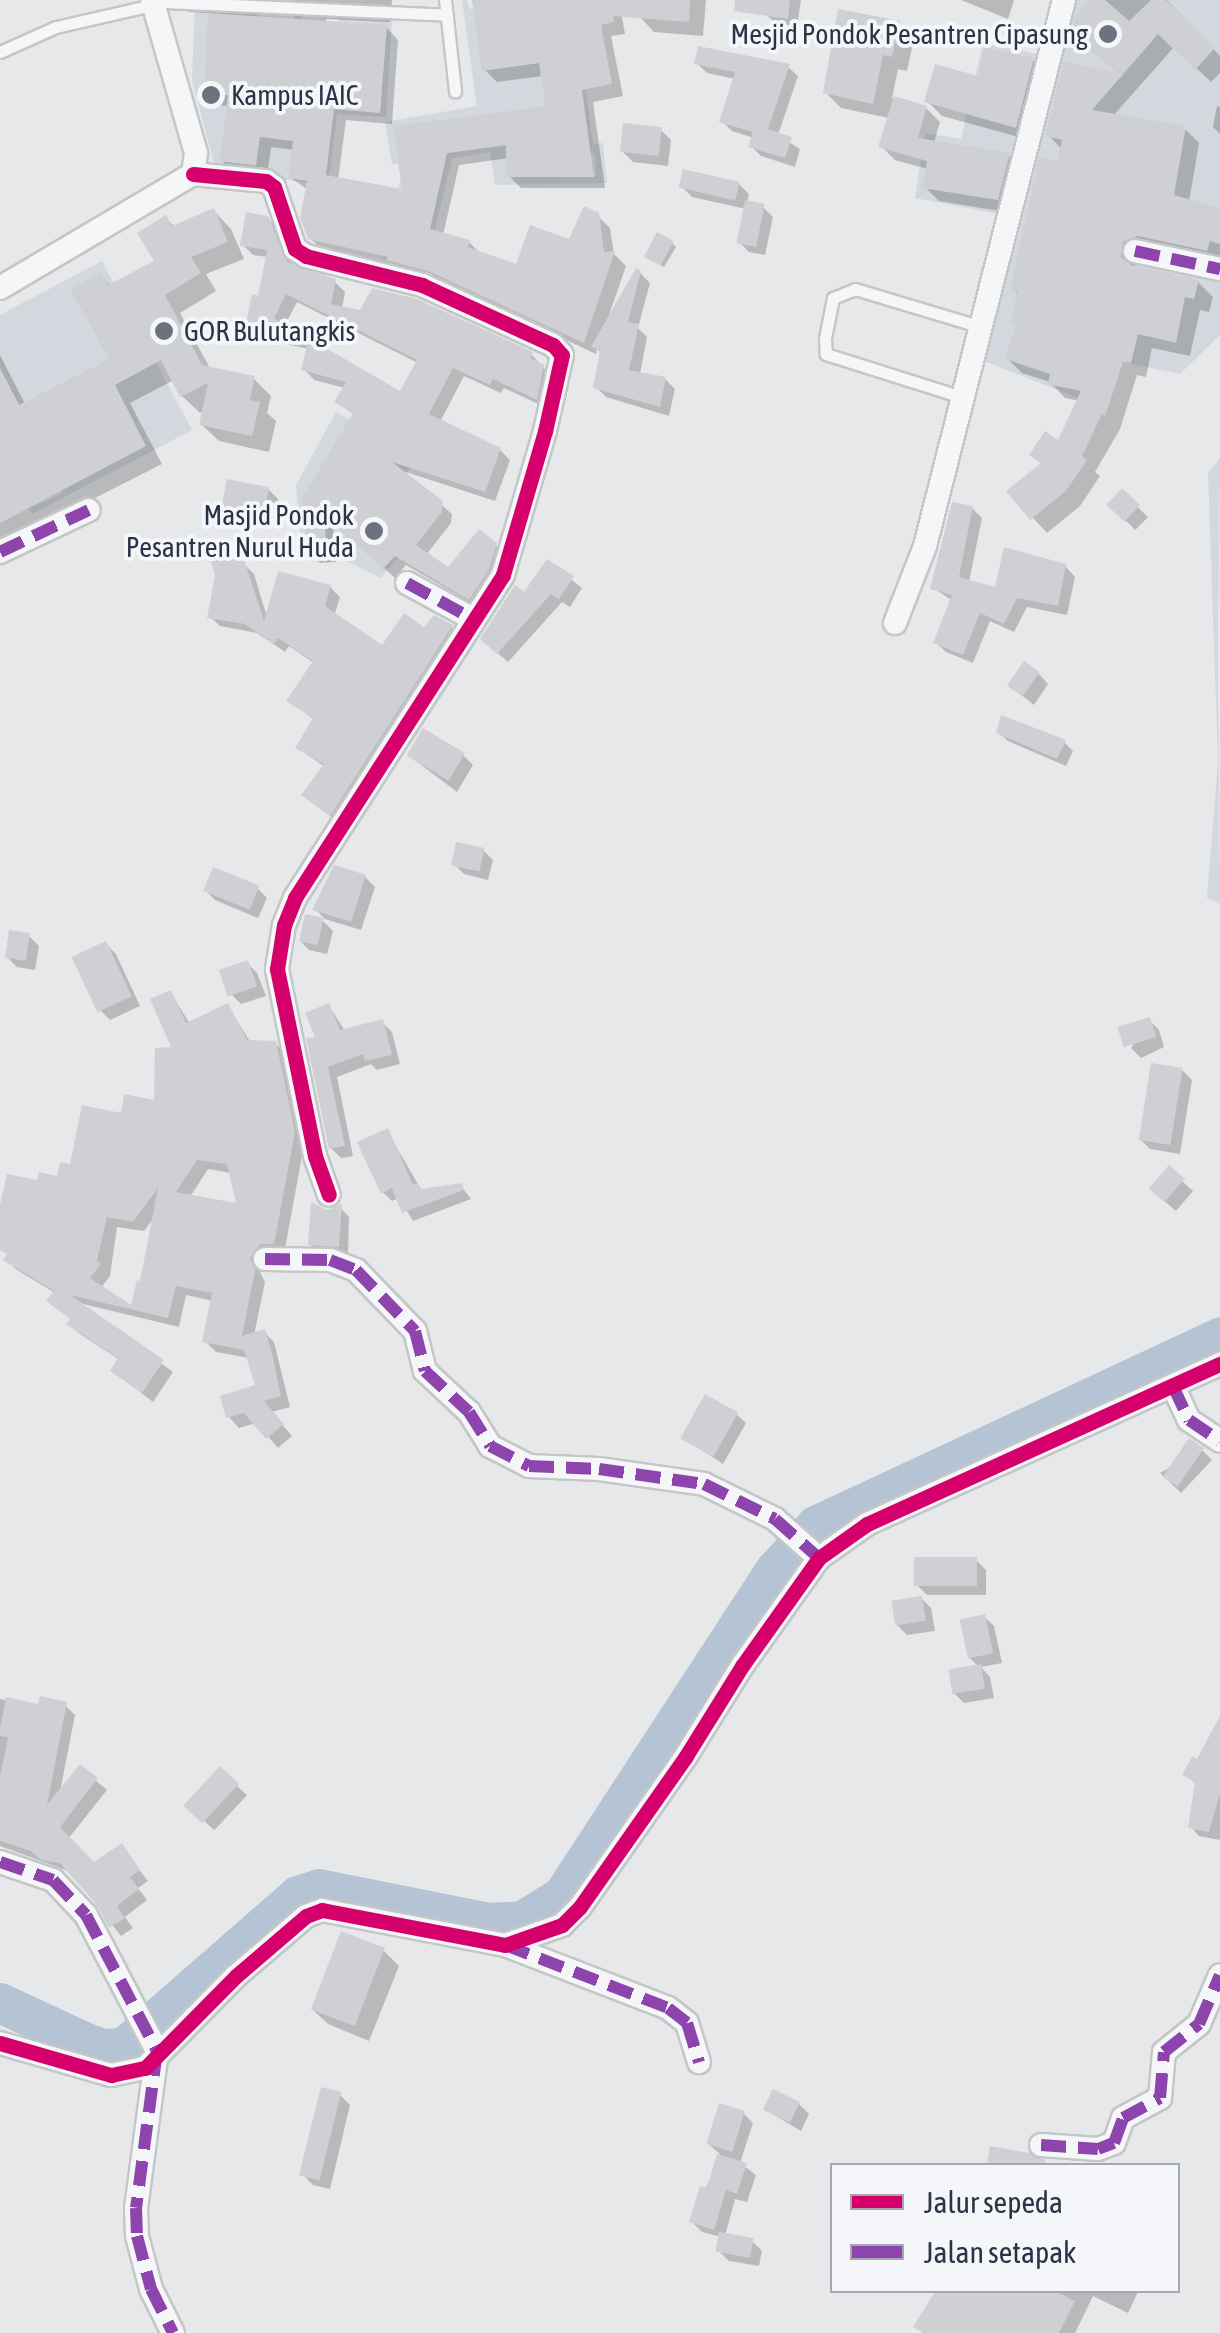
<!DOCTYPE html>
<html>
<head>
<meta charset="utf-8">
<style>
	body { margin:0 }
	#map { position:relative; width:1220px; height:2333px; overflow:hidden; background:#e6e8ea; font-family:"Asap Condensed",sans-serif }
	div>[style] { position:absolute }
	.built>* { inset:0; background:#d4d7dd }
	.shadow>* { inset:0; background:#0003; transform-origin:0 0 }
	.river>* { height:40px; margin:-20px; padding:0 20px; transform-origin:20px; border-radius:20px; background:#b4c4d5 }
	.building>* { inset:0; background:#ced0d3; transform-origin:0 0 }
	.roads { filter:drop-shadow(2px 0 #c4c6c8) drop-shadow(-2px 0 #c4c6c8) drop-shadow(0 2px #c4c6c8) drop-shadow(0 -2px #c4c6c8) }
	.lane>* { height:11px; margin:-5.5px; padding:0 5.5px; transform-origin:5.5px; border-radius:5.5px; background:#f5f6f7 }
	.street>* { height:22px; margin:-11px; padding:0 11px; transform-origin:11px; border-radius:11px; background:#f5f6f7 }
	.quiet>* { height:12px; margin-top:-6px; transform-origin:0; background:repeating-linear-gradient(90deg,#8e44ad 0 25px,transparent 0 37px) }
	.cycleway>* { height:15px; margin:-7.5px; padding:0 7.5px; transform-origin:7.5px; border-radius:7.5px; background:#d6006c }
	.dots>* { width:28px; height:28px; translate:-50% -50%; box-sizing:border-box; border:5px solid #f4f6f9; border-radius:50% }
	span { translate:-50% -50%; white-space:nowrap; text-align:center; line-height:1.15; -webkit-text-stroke:8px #f4f6f9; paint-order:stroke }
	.poi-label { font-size:28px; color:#2b3445 }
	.right { translate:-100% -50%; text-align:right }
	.left { translate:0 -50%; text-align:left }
	.legend { position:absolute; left:830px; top:2163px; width:350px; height:130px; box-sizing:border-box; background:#f4f6f9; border:2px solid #a4a8b1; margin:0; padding:12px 18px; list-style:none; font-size:30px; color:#2b3445 }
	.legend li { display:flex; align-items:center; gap:20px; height:50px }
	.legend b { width:50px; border:2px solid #a4a8b1 }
</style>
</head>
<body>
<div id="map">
	<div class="built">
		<i style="clip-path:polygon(evenodd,462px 0,467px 0,469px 9px,528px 2px,483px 71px,539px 63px,545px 106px,393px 126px,398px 160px,556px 139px,569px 0,574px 0,593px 144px,603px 143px,607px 183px,495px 185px,490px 152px,452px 158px,425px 270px,383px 259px,404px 163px,392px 164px,385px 122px,477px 106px,462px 0,507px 153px,595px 153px,596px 176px,507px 177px,507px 153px,462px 0,407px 163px,443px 171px,423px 263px,386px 256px,407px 163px)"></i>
		<i style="clip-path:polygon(1070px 0,1220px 0,1220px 335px,1180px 374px,1093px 356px,1078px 398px,984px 361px,1014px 217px,915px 198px,925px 133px,961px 139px,983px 43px,1053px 57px)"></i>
		<i style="clip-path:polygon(evenodd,195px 4px,392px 19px,386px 117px,337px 114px,328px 185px,216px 171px,192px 80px,195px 4px,259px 12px,294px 14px,289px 100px,254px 97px,259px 12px,195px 4px,302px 16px,339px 19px,335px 107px,297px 106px,302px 16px,195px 4px,350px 22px,387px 26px,380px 112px,344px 110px,350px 22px,195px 4px,227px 102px,264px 107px,255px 166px,219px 161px,227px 102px,195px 4px,293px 141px,324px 183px,289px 178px,293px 141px)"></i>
		<i style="clip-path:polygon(evenodd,102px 261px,192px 430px,32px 514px,0 454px,0 443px,32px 507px,63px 493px,0 368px,0 315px,102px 261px,101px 273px,152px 364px,122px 381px,71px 290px,101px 273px,102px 261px,103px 363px,66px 486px,23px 403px,103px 363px)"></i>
		<i style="clip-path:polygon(336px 412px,417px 457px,385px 507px,417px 538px,380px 578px,335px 555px,303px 559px,296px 485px)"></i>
		<i style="clip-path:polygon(1220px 458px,1218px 651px,1220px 904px,1207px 898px,1218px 760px,1208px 473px)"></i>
	</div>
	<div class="shadow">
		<i style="clip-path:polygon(176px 0,392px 0,390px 22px,326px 19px,326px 24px,386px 27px,398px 40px,392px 124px,346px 120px,338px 180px,405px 192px,395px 129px,548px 108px,543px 76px,497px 82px,485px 70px,472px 0,619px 0,625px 34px,611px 36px,623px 96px,593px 102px,605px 188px,521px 188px,509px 176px,509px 158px,459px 165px,443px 235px,469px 242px,480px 253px,517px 267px,570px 242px,598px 216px,610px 228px,614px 254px,626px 266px,609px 315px,640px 273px,650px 283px,638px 328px,647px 337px,640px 374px,665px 379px,675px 389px,669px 416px,606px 397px,596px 387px,602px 354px,597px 349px,596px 354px,442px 282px,322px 250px,310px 238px,308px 190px,291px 178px,294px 150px,271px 147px,267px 176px,233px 172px,221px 160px,229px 106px,219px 105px,207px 93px,211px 13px,188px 12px)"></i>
		<i style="clip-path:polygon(640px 0,706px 0,703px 36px,654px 32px,639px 16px)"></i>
		<i style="clip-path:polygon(768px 0,801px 0,797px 27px,776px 24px,766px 14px)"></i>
		<i style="clip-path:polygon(961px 0,1014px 0,1008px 19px)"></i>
		<i style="clip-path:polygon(1091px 0,1167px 0,1220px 56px,1220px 73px,1211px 82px,1174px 47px,1113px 116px,1184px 128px,1199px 143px,1189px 202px,1220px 211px,1220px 264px,1139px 255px,1135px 267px,1198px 282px,1213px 297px,1209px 312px,1200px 310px,1190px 356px,1152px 348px,1146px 377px,1137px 375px,1120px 429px,1095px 472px,1100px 476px,1080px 506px,1047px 533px,1009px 492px,1043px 465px,1032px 455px,1059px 444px,1080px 401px,1065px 398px,1050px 382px,1022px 373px,1008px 359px,1018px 326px,1014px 322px,1019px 295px,1013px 289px,1060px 164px,1063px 150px,1048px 135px,1066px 64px,1123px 77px,1089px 47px)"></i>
		<i style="clip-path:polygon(898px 24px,914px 39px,907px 71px,898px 69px,892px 98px,926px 108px,940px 122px,934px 143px,1008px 155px,1022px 169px,1011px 213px,939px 201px,925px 187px,928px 169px,895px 160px,881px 146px,889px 118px,841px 108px,825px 92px)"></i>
		<i style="clip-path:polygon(1033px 60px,1047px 74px,1030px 140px,942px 116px,927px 101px)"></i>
		<i style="clip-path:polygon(697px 63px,788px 67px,798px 76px,778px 135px,800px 149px,795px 167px,761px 156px,751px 146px,754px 138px,732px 131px,722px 121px,735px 79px,707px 73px)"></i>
		<i style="clip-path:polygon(1217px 106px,1220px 107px,1220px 134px,1213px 127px)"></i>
		<i style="clip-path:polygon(661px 130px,671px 140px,668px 166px,633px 162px,623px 152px)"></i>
		<i style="clip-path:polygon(739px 184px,749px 194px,747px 203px,763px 207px,773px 217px,765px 255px,749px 252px,739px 242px,746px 209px,692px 197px,682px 187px)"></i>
		<i style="clip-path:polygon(214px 211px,231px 229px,244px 259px,206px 274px,216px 291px,180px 313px,211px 370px,253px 378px,271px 396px,267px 413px,276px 421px,269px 452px,219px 441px,201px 424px,204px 411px,200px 413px,182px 396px,174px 380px,130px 403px,162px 464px,77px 507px,0 554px,0 355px,25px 404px,112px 360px,100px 275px,111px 286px,157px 262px,166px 218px,175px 227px)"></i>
		<i style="clip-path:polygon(evenodd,267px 218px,278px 229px,293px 266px,334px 281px,345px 292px,342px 308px,531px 354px,553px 378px,547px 408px,504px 388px,501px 393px,464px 376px,440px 422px,500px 450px,510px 460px,495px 501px,400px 470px,452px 514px,451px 523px,426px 555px,449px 570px,495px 545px,506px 555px,480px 608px,406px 565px,395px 578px,332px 521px,336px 562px,320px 563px,309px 553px,354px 415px,337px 401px,345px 388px,314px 380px,304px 369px,309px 349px,258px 338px,248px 328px,260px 298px,268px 257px,253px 255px,243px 245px,267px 218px,297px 302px,418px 363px,401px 394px,284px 327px,297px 302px)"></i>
		<i style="clip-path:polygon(672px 243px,676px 247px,664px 267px,651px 260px)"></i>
		<i style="clip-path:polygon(268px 489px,278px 499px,274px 524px,235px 517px,225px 507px)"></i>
		<i style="left:1122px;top:492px;width:36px;height:18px;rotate:44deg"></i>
		<i style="clip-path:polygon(972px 508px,982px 518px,969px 582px,997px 590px,1065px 566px,1075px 577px,1067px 615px,1027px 607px,1014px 632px,990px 621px,973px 663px,946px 652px,936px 643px,953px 601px,933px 588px)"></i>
		<i style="clip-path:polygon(548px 562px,582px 588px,570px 607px,562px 602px,508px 662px,493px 649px)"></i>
		<i style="clip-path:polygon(244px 564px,254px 574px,267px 617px,330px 587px,340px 597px,334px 616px,383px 649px,425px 631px,451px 627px,461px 637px,341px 824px,314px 804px,325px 767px,298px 748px,314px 720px,290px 700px,314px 663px,289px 646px,285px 652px,257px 633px,220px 626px,210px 617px)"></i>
		<i style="clip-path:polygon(1039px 674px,1048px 684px,1034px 705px,1010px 686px)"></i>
		<i style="clip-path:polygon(999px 733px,1064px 742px,1073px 751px,1066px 766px,1008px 741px)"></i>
		<i style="clip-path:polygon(408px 755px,463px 755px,473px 765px,457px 792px)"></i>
		<i style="clip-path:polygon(483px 850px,493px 860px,488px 880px,464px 874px,454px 864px)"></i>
		<i style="clip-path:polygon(365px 877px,375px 887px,361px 930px,325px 919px,316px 910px)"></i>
		<i style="clip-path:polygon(257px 888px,267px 898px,258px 918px,215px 900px,205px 890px)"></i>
		<i style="clip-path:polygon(323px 921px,333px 931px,327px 954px,309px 950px,299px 940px)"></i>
		<i style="clip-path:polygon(29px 936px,39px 946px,35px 970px,17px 967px,7px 957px)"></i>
		<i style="clip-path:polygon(106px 944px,116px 954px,140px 1006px,110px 1020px,100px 1010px)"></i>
		<i style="clip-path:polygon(247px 963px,257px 973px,266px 996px,241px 1004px,231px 994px)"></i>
		<i style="clip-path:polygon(evenodd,171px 993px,190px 1024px,228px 1006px,251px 1043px,275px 1043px,286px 1054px,304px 1145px,284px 1254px,271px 1254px,259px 1270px,265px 1282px,254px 1335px,264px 1332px,274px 1342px,290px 1407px,271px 1412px,292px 1436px,278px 1448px,256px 1423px,239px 1428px,229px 1417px,258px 1387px,249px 1358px,216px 1352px,205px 1341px,213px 1301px,186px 1295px,179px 1327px,79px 1303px,173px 1372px,153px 1402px,113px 1371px,120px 1360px,80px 1334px,69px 1324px,72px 1320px,55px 1293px,17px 1270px,6px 1260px,16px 1263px,0 1247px,0 1207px,39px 1183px,59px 1179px,123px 1116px,156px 1103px,175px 1049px,171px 993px,208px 1169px,231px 1173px,239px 1207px,190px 1197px,208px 1169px,171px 993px,155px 1216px,142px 1284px,132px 1309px,101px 1288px,110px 1276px,117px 1227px,144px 1231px,155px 1216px)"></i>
		<i style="clip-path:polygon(329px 1006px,345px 1031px,382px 1022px,392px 1032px,400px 1064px,377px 1070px,371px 1064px,337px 1077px,353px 1156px,341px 1158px,331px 1148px,318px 1040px)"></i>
		<i style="clip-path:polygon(1149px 1020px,1159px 1030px,1164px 1047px,1141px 1058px,1131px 1048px)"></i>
		<i style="clip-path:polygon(1182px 1070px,1192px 1080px,1180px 1154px,1150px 1149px,1140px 1139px)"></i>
		<i style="clip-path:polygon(387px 1131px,422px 1191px,461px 1186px,471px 1199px,413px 1221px,399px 1198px,392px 1201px,383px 1192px)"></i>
		<i style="clip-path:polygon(1169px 1169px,1193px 1191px,1176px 1211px,1162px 1199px)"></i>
		<i style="clip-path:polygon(340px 1207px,349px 1217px,348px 1256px,320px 1254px,310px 1244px,327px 1213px)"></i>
		<i style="clip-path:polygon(736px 1414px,746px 1423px,723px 1464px,683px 1438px)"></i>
		<i style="clip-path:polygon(1202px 1450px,1212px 1460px,1181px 1493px,1160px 1473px)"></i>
		<i style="clip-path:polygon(976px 1560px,986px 1570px,986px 1595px,927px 1595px,917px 1585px)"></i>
		<i style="clip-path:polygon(921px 1598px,931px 1608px,935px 1631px,907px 1635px,897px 1625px)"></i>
		<i style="clip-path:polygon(984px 1616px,994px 1626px,1002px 1663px,981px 1667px,990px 1677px,994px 1698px,964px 1703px,954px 1693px,979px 1667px,969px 1657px)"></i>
		<i style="clip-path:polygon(0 1699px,40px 1707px,65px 1705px,75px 1715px,60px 1792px,80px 1767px,107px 1790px,68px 1839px,94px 1865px,121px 1847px,148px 1881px,138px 1888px,147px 1900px,125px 1917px,133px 1928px,121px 1936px,71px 1872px,0 1846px)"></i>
		<i style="clip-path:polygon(1220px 1719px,1220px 1840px,1199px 1836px,1191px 1827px,1197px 1785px,1185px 1774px,1198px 1762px)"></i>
		<i style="left:220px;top:1770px;width:37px;height:48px;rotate:43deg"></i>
		<i style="clip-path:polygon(384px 1951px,399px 1966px,369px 2041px,328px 2024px,312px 2009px)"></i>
		<i style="clip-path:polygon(340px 2095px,350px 2105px,330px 2189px,313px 2185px,303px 2175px)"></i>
		<i style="clip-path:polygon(799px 2104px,809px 2114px,801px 2131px,766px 2110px)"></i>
		<i style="clip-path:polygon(743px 2113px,753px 2123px,740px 2163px,756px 2175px,747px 2202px,735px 2199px,725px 2236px,752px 2241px,762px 2251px,759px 2266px,729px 2261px,719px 2251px,721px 2237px,702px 2232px,692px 2222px,720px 2154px,708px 2144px)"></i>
		<i style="clip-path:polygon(938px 2290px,1139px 2290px,1128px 2313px,1093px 2296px,1075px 2333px,923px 2333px,917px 2327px)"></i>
	</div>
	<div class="river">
		<i style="left:0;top:2003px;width:95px;rotate:24.9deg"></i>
		<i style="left:86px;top:2043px;width:18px;rotate:19deg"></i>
		<i style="left:103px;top:2049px;width:21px;rotate:-3deg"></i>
		<i style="left:124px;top:2048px;width:231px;rotate:-41.1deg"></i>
		<i style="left:298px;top:1896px;width:22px;rotate:-18deg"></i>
		<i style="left:319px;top:1889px;width:173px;rotate:11.3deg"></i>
		<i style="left:489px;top:1923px;width:34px;rotate:-3deg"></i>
		<i style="left:523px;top:1921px;width:47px;rotate:-32deg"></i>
		<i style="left:563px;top:1896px;width:388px;rotate:-56.9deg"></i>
		<i style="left:775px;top:1571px;width:61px;rotate:-47.7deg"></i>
		<i style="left:816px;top:1526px;width:446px;rotate:-25deg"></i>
	</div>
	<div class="building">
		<i style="clip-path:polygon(472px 0,690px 0,689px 22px,613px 16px,614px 22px,601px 25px,612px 84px,582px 90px,594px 177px,506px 177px,506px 145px,447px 153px,430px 229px,470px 240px,468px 247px,516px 264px,530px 225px,569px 239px,584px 206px,599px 213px,604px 252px,615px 251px,584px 343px,428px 271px,386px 260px,388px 257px,308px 239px,300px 218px,307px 181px,288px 178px,293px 141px,260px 137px,256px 165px,219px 161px,228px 95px,204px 94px,208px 13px,387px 25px,380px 113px,334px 109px,326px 175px,402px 189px,393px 126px,545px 106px,539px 63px,482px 71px)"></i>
		<i style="clip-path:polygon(735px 0,790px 0,788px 19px,734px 11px)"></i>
		<i style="clip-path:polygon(1088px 0,1105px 0,1129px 21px,1151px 0,1166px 0,1215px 48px,1195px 70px,1158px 34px,1092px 110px,1186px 126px,1174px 195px,1220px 208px,1220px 244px,1210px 241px,1207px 251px,1138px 236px,1123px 242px,1121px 257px,1131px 265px,1199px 280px,1194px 299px,1185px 297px,1176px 343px,1138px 334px,1131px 363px,1123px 362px,1105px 416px,1102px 414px,1082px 456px,1087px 460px,1066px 491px,1030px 520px,1006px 491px,1041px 463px,1029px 455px,1045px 431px,1058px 440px,1081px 391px,1048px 384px,1050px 374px,1005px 359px,1016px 324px,1011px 323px,1017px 291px,1010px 290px,1039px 158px,1058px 161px,1062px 140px,1045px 136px,1064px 61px,1117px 73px,1071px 33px,1076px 14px)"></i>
		<i style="clip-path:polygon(838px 9px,900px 21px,892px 57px,883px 55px,873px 104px,823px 93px)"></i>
		<i style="clip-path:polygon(698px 46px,790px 64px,768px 129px,792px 137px,785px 158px,748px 147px,753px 132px,719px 122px,735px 72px,694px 64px)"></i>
		<i style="clip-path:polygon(984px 47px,1034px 58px,1016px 128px,924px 102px,935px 64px,978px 76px)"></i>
		<i style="clip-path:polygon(894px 96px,927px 106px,918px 138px,1010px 153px,998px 200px,922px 188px,927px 161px,878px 147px)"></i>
		<i style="left:623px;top:123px;width:39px;height:29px;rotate:6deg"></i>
		<i style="left:683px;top:169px;width:58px;height:19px;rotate:13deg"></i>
		<i style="left:745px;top:200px;width:20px;height:44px;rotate:11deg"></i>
		<i style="clip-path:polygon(214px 208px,228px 242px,191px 257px,201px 273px,165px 295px,202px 365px,255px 376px,250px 400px,260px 402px,252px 436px,199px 425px,208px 383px,180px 397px,161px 360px,115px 385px,146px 446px,0 523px,0 368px,19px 405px,109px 359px,70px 289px,101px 272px,108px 285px,154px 261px,137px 233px,166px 215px,172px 226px)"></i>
		<i style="clip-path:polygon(evenodd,246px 212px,268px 216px,287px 262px,336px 279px,331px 304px,360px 310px,372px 288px,417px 299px,533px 352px,530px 358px,544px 365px,537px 400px,493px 379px,490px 385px,453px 368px,429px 414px,501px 448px,485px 492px,392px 462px,443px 501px,442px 512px,416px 545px,448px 567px,479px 529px,497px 543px,489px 569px,469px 600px,395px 556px,383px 569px,324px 515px,327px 552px,307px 554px,302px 499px,353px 413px,334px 402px,346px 382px,301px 370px,308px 342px,245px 329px,252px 294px,258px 296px,267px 250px,240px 246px,246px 212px,286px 294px,417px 360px,400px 391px,274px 318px,286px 294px)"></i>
		<i style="left:657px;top:232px;width:19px;height:28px;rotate:28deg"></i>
		<i style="clip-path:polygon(636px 268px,641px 271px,628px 322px,639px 324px,629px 370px,666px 377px,660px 407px,593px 388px,600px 350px,591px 347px)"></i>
		<i style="left:227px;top:479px;width:43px;height:29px;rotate:11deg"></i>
		<i style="left:1122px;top:488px;width:25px;height:23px;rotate:43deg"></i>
		<i style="clip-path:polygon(952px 502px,973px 506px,959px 577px,995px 587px,1004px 547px,1066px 564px,1058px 606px,1017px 598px,1004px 624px,980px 613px,963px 655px,933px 643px,952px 595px,930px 589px)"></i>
		<i style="clip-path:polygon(208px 552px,245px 562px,264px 621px,278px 571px,331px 585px,325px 606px,382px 645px,404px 613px,424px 627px,434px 615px,453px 625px,330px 816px,301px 795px,324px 764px,295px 748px,313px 718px,286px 701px,313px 661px,278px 638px,274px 644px,245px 624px,207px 618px,215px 575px)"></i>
		<i style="clip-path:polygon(547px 559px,574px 576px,559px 599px,551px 594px,497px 654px,480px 639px,515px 585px,524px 592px)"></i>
		<i style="left:1024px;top:661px;width:19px;height:30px;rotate:35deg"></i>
		<i style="clip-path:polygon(1001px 715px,1066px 740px,1057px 759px,996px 733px)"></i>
		<i style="left:423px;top:728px;width:49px;height:32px;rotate:31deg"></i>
		<i style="left:456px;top:842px;width:29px;height:24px;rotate:12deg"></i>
		<i style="clip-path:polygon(334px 865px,366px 875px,351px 922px,312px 910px)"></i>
		<i style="left:213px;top:867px;width:50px;height:26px;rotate:22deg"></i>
		<i style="left:305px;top:914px;width:19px;height:28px;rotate:12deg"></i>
		<i style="left:9px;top:930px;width:21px;height:28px;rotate:8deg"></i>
		<i style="left:106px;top:941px;width:61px;height:38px;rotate:65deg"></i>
		<i style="left:248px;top:960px;width:28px;height:31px;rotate:71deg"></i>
		<i style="clip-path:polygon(evenodd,171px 990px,186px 1023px,228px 1003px,247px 1040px,276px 1041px,295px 1132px,274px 1244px,260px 1244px,250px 1258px,255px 1270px,242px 1336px,265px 1329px,272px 1353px,281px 1396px,264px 1401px,284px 1424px,266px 1439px,244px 1413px,226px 1418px,220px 1396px,255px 1385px,244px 1350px,202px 1342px,212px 1293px,176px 1286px,168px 1318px,70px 1295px,164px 1360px,142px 1393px,110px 1371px,118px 1358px,66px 1324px,70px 1319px,46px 1301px,54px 1291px,3px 1260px,7px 1254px,0 1250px,0 1205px,7px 1174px,37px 1180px,39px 1172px,57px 1176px,60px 1162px,70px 1164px,82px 1105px,121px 1113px,124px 1094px,154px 1100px,155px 1048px,171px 1047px,150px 999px,171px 990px,197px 1160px,227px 1164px,236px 1203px,176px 1192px,197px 1160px,171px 990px,158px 1188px,140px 1281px,137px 1280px,131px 1305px,90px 1278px,101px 1264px,97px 1261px,107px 1217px,133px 1222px,158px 1188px)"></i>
		<i style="clip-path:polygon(329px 1003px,340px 1030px,383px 1019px,392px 1055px,365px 1061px,363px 1054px,328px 1067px,345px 1146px,329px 1149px,306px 1038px,315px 1037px,305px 1013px)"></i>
		<i style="left:1150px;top:1017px;width:21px;height:34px;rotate:73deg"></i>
		<i style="left:1151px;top:1063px;width:32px;height:78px;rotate:9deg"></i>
		<i style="clip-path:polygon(388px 1128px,413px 1185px,418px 1183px,420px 1189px,462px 1183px,464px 1190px,402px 1213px,392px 1188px,381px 1194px,357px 1142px)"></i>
		<i style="left:1169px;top:1165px;width:21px;height:31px;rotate:41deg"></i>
		<i style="clip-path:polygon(311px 1202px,327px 1210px,342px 1204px,339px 1247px,308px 1245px)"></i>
		<i style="left:705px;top:1394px;width:38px;height:51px;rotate:29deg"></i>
		<i style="left:1189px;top:1438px;width:18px;height:47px;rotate:34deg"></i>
		<i style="left:914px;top:1557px;width:63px;height:29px"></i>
		<i style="left:922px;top:1596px;width:25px;height:31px;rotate:81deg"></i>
		<i style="left:985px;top:1614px;width:40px;height:26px;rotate:78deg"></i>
		<i style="left:981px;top:1664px;width:25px;height:33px;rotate:81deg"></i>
		<i style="clip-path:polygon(40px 1696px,67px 1702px,47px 1805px,80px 1764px,98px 1778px,60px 1827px,94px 1862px,122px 1843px,140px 1870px,130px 1877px,139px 1889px,117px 1906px,125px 1918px,109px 1928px,97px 1905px,60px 1863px,41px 1860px,31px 1851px,0 1841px,0 1777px,8px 1737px,0 1736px,0 1729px,6px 1697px,38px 1704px)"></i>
		<i style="clip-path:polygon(1220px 1716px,1220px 1793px,1209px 1832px,1188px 1828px,1195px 1782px,1182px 1775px,1192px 1756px,1197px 1759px)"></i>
		<i style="left:220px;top:1766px;width:26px;height:54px;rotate:43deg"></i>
		<i style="left:341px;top:1931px;width:47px;height:84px;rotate:21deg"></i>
		<i style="left:321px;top:2087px;width:21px;height:91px;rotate:14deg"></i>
		<i style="left:773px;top:2089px;width:30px;height:23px;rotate:26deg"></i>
		<i style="left:719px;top:2103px;width:27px;height:43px;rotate:17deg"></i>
		<i style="clip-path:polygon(990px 2146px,1029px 2153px,1045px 2160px,1045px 2166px,987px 2166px)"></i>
		<i style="clip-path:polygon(717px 2154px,747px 2163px,737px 2194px,726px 2190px,714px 2230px,689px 2222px,700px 2186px,707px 2188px)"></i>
		<i style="left:719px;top:2232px;width:35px;height:20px;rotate:10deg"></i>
		<i style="clip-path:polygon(936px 2290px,1052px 2290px,1075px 2301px,1059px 2333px,924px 2333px,913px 2327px)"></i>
	</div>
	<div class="roads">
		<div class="lane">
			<i style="left:445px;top:0;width:92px;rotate:83.7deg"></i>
			<i style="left:0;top:52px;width:61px;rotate:-24.1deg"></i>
			<i style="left:56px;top:27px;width:112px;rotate:-12.9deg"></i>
			<i style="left:165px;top:2px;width:282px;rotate:2.6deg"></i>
			<i style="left:962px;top:397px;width:143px;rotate:-162.5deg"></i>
			<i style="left:826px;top:354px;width:16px;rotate:-94deg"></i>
			<i style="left:825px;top:338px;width:41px;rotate:-78.7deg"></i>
			<i style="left:833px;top:298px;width:24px;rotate:-22deg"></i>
			<i style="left:855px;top:289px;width:133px;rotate:16.7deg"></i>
		</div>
		<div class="street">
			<i style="left:193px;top:174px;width:73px;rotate:5.5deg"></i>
			<i style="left:266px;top:181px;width:10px;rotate:37deg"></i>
			<i style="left:274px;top:187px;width:65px;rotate:71.3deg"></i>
			<i style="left:295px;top:249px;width:13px;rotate:32deg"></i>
			<i style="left:306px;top:256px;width:120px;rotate:14deg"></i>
			<i style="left:422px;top:285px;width:144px;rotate:24.6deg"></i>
			<i style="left:553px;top:345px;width:13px;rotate:48deg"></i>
			<i style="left:562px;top:355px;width:78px;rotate:102.6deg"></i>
			<i style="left:545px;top:431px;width:150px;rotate:106.3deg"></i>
			<i style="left:503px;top:575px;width:384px;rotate:122.8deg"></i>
			<i style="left:295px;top:898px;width:29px;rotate:112deg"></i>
			<i style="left:284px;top:925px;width:45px;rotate:99deg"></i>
			<i style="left:277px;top:969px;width:191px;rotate:78.5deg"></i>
			<i style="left:315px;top:1156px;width:41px;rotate:70.3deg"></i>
			<i style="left:1135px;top:251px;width:87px;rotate:12deg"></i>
			<i style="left:0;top:288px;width:224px;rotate:-30.6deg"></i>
			<i style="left:193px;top:174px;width:21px;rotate:-82deg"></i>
			<i style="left:196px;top:153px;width:159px;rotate:-106deg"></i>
			<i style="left:0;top:552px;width:98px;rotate:-25.3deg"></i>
			<i style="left:407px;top:583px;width:75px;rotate:28.6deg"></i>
			<i style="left:895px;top:623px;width:83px;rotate:-68.7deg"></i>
			<i style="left:925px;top:546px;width:563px;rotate:-75.72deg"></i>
			<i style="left:265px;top:1259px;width:65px;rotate:0.9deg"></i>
			<i style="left:330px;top:1260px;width:28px;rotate:21deg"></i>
			<i style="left:356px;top:1270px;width:85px;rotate:46deg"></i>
			<i style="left:415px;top:1331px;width:41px;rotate:76deg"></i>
			<i style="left:425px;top:1371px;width:60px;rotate:43deg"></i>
			<i style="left:469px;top:1412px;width:40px;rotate:58deg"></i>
			<i style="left:490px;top:1446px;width:44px;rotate:27.1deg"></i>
			<i style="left:529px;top:1466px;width:70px;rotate:2.5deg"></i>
			<i style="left:599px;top:1469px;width:106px;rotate:8.1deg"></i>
			<i style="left:704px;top:1484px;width:79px;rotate:26.2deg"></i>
			<i style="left:775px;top:1519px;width:59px;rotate:41.6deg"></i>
			<i style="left:1173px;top:1386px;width:38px;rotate:65deg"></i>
			<i style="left:1189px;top:1420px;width:37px;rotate:34deg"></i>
			<i style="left:0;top:1862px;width:56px;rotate:18.8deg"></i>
			<i style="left:53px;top:1880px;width:48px;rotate:46.7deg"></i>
			<i style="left:86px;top:1915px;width:153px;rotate:62.4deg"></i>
			<i style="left:157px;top:2051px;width:158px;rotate:97.6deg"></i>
			<i style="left:136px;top:2208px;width:28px;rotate:88deg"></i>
			<i style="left:137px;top:2236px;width:55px;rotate:75.2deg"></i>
			<i style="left:151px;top:2289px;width:49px;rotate:63.4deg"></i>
			<i style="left:505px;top:1945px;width:175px;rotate:21.1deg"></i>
			<i style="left:668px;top:2008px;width:24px;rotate:38deg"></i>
			<i style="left:687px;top:2023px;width:41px;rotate:72.9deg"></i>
			<i style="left:0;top:2043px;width:116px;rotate:16.1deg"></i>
			<i style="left:111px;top:2075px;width:35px;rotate:-12deg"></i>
			<i style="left:145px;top:2068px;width:129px;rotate:-45.3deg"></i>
			<i style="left:236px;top:1976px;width:92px;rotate:-40.6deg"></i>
			<i style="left:306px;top:1916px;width:17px;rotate:-21deg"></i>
			<i style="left:322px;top:1910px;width:186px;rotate:10.8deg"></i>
			<i style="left:505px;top:1945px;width:60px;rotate:-19.3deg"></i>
			<i style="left:562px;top:1925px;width:25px;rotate:-45deg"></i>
			<i style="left:580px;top:1907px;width:184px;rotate:-54.9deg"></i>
			<i style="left:686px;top:1756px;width:106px;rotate:-58.1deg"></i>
			<i style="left:742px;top:1666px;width:133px;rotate:-54.5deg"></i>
			<i style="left:819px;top:1558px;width:59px;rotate:-35.3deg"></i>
			<i style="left:867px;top:1524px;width:388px;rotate:-24.4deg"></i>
			<i style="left:1041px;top:2145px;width:57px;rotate:4deg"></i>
			<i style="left:1098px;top:2149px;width:17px;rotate:-21deg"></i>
			<i style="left:1114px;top:2143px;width:27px;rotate:-70deg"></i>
			<i style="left:1123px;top:2118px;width:42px;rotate:-28.4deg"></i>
			<i style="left:1160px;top:2098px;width:46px;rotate:-85deg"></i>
			<i style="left:1164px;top:2052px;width:45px;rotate:-38.7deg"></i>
			<i style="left:1199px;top:2024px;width:53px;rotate:-66.8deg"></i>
		</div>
	</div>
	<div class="quiet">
		<i style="left:1135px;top:251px;width:87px;rotate:12deg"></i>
		<i style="left:0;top:552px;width:98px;rotate:-25.3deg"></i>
		<i style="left:407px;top:583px;width:75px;rotate:28.6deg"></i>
		<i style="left:265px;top:1259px;width:65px;rotate:0.9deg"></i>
		<i style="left:330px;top:1260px;width:28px;rotate:21deg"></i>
		<i style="left:356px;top:1270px;width:85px;rotate:46deg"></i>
		<i style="left:415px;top:1331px;width:41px;rotate:76deg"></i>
		<i style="left:425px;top:1371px;width:60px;rotate:43deg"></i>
		<i style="left:469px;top:1412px;width:40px;rotate:58deg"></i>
		<i style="left:490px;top:1446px;width:44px;rotate:27.1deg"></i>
		<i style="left:529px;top:1466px;width:70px;rotate:2.5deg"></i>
		<i style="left:599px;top:1469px;width:106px;rotate:8.1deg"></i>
		<i style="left:704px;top:1484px;width:79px;rotate:26.2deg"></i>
		<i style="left:775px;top:1519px;width:59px;rotate:41.6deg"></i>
		<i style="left:1173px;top:1386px;width:38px;rotate:65deg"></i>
		<i style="left:1189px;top:1420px;width:37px;rotate:34deg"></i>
		<i style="left:0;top:1862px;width:56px;rotate:18.8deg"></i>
		<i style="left:53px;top:1880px;width:48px;rotate:46.7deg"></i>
		<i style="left:86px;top:1915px;width:153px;rotate:62.4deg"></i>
		<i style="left:157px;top:2051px;width:158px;rotate:97.6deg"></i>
		<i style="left:136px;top:2208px;width:28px;rotate:88deg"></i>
		<i style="left:137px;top:2236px;width:55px;rotate:75.2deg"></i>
		<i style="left:151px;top:2289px;width:49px;rotate:63.4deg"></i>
		<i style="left:505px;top:1945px;width:175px;rotate:21.1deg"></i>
		<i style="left:668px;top:2008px;width:24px;rotate:38deg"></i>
		<i style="left:687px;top:2023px;width:41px;rotate:72.9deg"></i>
		<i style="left:1041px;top:2145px;width:57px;rotate:4deg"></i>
		<i style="left:1098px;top:2149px;width:17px;rotate:-21deg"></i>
		<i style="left:1114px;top:2143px;width:27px;rotate:-70deg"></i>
		<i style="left:1123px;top:2118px;width:42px;rotate:-28.4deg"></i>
		<i style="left:1160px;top:2098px;width:46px;rotate:-85deg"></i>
		<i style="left:1164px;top:2052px;width:45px;rotate:-38.7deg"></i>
		<i style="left:1199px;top:2024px;width:53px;rotate:-66.8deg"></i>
	</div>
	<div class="cycleway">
		<i style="left:193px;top:174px;width:73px;rotate:5.5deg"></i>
		<i style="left:266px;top:181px;width:10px;rotate:37deg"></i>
		<i style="left:274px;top:187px;width:65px;rotate:71.3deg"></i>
		<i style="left:295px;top:249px;width:13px;rotate:32deg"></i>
		<i style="left:306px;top:256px;width:120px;rotate:14deg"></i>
		<i style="left:422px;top:285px;width:144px;rotate:24.6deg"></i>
		<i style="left:553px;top:345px;width:13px;rotate:48deg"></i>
		<i style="left:562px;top:355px;width:78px;rotate:102.6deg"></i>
		<i style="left:545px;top:431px;width:150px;rotate:106.3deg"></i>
		<i style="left:503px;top:575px;width:384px;rotate:122.8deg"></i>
		<i style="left:295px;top:898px;width:29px;rotate:112deg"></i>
		<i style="left:284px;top:925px;width:45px;rotate:99deg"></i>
		<i style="left:277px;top:969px;width:191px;rotate:78.5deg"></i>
		<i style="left:315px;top:1156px;width:41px;rotate:70.3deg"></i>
		<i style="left:0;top:2043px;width:116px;rotate:16.1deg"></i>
		<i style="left:111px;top:2075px;width:35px;rotate:-12deg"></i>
		<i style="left:145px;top:2068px;width:129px;rotate:-45.3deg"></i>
		<i style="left:236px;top:1976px;width:92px;rotate:-40.6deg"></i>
		<i style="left:306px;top:1916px;width:17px;rotate:-21deg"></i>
		<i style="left:322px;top:1910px;width:186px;rotate:10.8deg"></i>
		<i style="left:505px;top:1945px;width:60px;rotate:-19.3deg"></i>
		<i style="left:562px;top:1925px;width:25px;rotate:-45deg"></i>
		<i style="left:580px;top:1907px;width:184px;rotate:-54.9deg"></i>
		<i style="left:686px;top:1756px;width:106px;rotate:-58.1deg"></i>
		<i style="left:742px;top:1666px;width:133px;rotate:-54.5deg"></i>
		<i style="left:819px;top:1558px;width:59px;rotate:-35.3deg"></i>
		<i style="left:867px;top:1524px;width:388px;rotate:-24.4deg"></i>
	</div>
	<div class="dots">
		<i style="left:1108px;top:34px;background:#6c737f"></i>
		<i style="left:211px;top:95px;background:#6c737f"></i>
		<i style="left:164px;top:331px;background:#6c737f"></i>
		<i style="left:374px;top:531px;background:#6c737f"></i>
	</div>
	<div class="poi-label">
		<span class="right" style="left:1088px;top:34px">Mesjid Pondok Pesantren Cipasung</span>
		<span class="left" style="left:231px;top:95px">Kampus IAIC</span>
		<span class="left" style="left:184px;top:331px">GOR Bulutangkis</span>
		<span class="right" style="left:354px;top:531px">Masjid Pondok<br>Pesantren Nurul Huda</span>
	</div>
	<ul class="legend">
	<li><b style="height:12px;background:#d6006c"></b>Jalur sepeda</li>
	<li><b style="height:12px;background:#8e44ad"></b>Jalan setapak</li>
	</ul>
</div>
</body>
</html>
